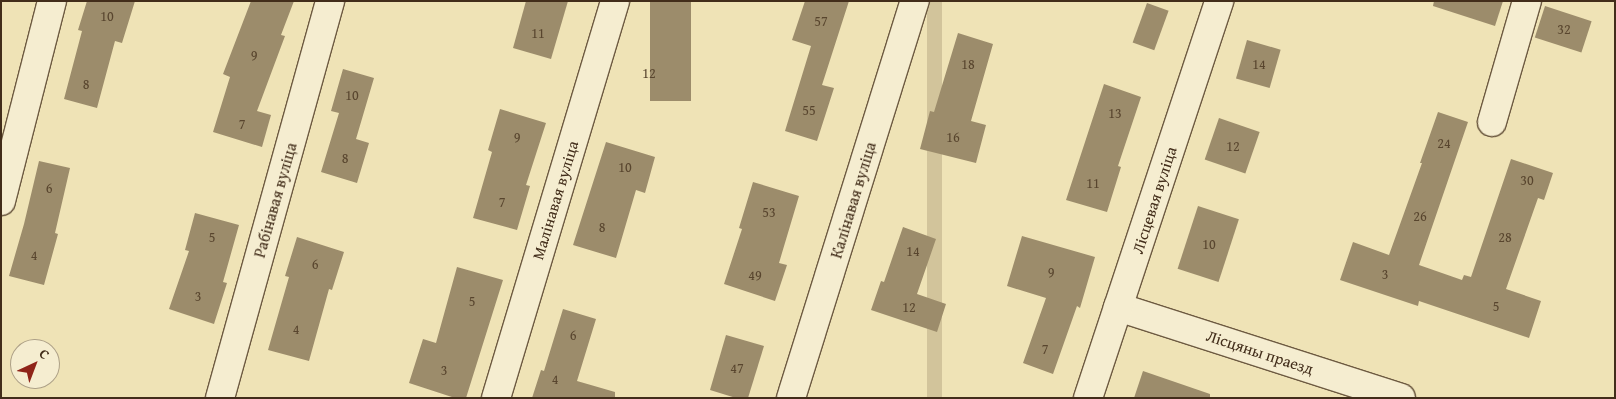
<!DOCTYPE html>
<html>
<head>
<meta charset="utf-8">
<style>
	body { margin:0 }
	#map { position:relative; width:1616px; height:399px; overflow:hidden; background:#efe3b6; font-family:"Gentium Book Plus",serif }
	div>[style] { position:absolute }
	.green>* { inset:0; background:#d2c49b; transform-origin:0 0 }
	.building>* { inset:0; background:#9c8c6b; transform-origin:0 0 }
	.roads { filter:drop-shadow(1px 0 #6d5a41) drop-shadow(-1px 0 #6d5a41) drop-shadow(0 1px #6d5a41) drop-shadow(0 -1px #6d5a41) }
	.minor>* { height:28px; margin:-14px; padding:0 14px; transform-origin:14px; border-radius:14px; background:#f5edd0 }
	span { translate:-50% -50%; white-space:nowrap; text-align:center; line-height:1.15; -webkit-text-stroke:4px #f5edd0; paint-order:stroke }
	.number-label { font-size:14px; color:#58452e }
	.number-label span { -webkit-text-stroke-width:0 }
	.street-label { font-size:16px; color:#422d1a }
	.frame { position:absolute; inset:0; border:2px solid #422d1a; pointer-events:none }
	.north { position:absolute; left:10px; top:339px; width:50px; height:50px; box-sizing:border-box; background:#f5edd0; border:1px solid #ada087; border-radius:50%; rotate:43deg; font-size:14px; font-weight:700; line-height:20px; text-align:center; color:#422d1a }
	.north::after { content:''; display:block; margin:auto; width:18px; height:22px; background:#8f2418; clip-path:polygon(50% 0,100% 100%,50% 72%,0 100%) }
</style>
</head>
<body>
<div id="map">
	<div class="green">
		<i style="left:927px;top:1px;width:15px;height:417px"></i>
	</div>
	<div class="building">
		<i style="clip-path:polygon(87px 1px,135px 1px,122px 43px,115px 41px,97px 108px,64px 99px,82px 31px,78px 30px)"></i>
		<i style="clip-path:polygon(251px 1px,294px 1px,281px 35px,285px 36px,257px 111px,271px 115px,262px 147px,213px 132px,230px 77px,223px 74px)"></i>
		<i style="clip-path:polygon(526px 1px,568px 1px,551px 59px,513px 48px)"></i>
		<i style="left:650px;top:1px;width:41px;height:100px"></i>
		<i style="clip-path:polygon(805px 1px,849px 1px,822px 85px,834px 88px,817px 141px,785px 131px,811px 46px,792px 40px)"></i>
		<i style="clip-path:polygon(1434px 1px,1503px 1px,1495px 26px,1433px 6px)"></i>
		<i style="left:1147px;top:3px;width:23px;height:42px;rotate:20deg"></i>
		<i style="left:1545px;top:6px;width:49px;height:33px;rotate:18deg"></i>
		<i style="clip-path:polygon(958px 33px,993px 44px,971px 121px,986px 125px,976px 163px,920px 149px,930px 111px,934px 112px)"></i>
		<i style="left:1247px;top:40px;width:35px;height:40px;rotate:16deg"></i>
		<i style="clip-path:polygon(343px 69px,374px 78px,356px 139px,369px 143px,357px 183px,321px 172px,339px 113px,331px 111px)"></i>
		<i style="clip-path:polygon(1104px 84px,1141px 97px,1118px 166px,1121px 167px,1107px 212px,1066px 200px)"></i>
		<i style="clip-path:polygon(500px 109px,546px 123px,526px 185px,530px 186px,517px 230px,473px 218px,492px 152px,488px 150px)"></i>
		<i style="clip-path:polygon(1438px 112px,1468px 122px,1419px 265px,1462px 280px,1464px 275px,1471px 277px,1511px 159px,1553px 173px,1544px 200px,1538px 198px,1506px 289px,1541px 301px,1529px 338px,1419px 301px,1418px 306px,1340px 280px,1353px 242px,1389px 255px,1422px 163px,1420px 163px)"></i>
		<i style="left:1219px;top:118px;width:43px;height:44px;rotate:19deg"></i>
		<i style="clip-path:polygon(606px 142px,655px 157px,645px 193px,636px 190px,616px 258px,573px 245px)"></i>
		<i style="clip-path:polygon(39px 161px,70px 168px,55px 233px,58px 234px,44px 285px,9px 276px,24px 224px)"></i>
		<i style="clip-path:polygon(753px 182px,799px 196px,779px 263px,787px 265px,775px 301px,724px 284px,742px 229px,739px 228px)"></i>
		<i style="left:1198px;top:206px;width:43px;height:66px;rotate:18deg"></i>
		<i style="clip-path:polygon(195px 213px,239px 225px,223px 282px,227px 283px,214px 324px,169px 309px,189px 251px,185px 250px)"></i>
		<i style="clip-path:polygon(903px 227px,936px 239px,917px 294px,946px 304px,937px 332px,871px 310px,881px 281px,884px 282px)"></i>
		<i style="clip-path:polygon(1022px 236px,1095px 257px,1080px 308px,1077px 306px,1053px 374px,1023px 363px,1046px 298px,1007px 286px)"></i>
		<i style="clip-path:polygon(297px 237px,344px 252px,332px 290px,329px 289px,309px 361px,268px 350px,289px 277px,285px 276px)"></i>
		<i style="clip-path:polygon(457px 267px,503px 280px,466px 398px,455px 398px,409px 383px,423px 339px,436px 343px)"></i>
		<i style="clip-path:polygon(563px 309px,596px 319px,577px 381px,615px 392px,615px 398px,532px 398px,541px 370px,544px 371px)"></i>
		<i style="clip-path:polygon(726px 335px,764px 346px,748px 398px,736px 398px,710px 390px)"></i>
		<i style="clip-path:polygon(1143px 371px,1210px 394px,1210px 398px,1134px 398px)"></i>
	</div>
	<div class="roads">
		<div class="minor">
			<i style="left:1492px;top:122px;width:126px;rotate:-73.9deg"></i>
			<i style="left:1px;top:201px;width:206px;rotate:-75.7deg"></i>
			<i style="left:1118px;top:307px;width:297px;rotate:17.8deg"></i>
			<i style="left:220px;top:398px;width:412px;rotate:-74.5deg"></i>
			<i style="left:496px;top:398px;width:414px;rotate:-73.3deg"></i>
			<i style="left:791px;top:398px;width:416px;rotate:-72.7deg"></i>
			<i style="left:1088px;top:398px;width:418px;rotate:-71.7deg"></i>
		</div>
	</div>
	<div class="number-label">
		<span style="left:107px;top:16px">10</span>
		<span style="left:821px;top:21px">57</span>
		<span style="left:1564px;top:29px">32</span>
		<span style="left:538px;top:33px">11</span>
		<span style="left:254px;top:55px">9</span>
		<span style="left:968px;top:64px">18</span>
		<span style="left:1259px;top:64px">14</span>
		<span style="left:649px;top:73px">12</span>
		<span style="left:86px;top:84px">8</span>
		<span style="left:352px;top:95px">10</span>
		<span style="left:809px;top:110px">55</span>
		<span style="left:1115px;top:113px">13</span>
		<span style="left:242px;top:124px">7</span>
		<span style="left:517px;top:137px">9</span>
		<span style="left:953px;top:137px">16</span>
		<span style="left:1444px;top:143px">24</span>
		<span style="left:1233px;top:146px">12</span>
		<span style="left:345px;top:158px">8</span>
		<span style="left:625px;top:167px">10</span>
		<span style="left:1527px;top:180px">30</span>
		<span style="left:1093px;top:183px">11</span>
		<span style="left:49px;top:188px">6</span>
		<span style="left:502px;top:202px">7</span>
		<span style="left:769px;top:212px">53</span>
		<span style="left:1420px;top:216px">26</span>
		<span style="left:602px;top:227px">8</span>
		<span style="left:212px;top:237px">5</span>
		<span style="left:1505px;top:237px">28</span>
		<span style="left:1209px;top:244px">10</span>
		<span style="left:913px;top:251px">14</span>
		<span style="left:34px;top:255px">4</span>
		<span style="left:315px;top:264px">6</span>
		<span style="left:1051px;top:272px">9</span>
		<span style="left:1385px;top:274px">3</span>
		<span style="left:755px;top:275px">49</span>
		<span style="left:198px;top:296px">3</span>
		<span style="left:472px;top:301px">5</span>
		<span style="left:1496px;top:306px">5</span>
		<span style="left:909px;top:307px">12</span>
		<span style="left:296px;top:329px">4</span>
		<span style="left:573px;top:335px">6</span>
		<span style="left:1045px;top:349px">7</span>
		<span style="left:737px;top:368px">47</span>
		<span style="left:444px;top:370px">3</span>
		<span style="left:555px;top:379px">4</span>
	</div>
	<div class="street-label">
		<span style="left:275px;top:200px;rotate:-74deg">Рабінавая вуліца</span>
		<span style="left:555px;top:200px;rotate:-73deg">Малінавая вуліца</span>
		<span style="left:853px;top:200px;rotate:-73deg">Калінавая вуліца</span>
		<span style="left:1154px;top:200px;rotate:-72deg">Лісцевая вуліца</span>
		<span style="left:1260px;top:352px;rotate:18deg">Лісцяны праезд</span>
	</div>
	<div class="frame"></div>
	<div class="north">С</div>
</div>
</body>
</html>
